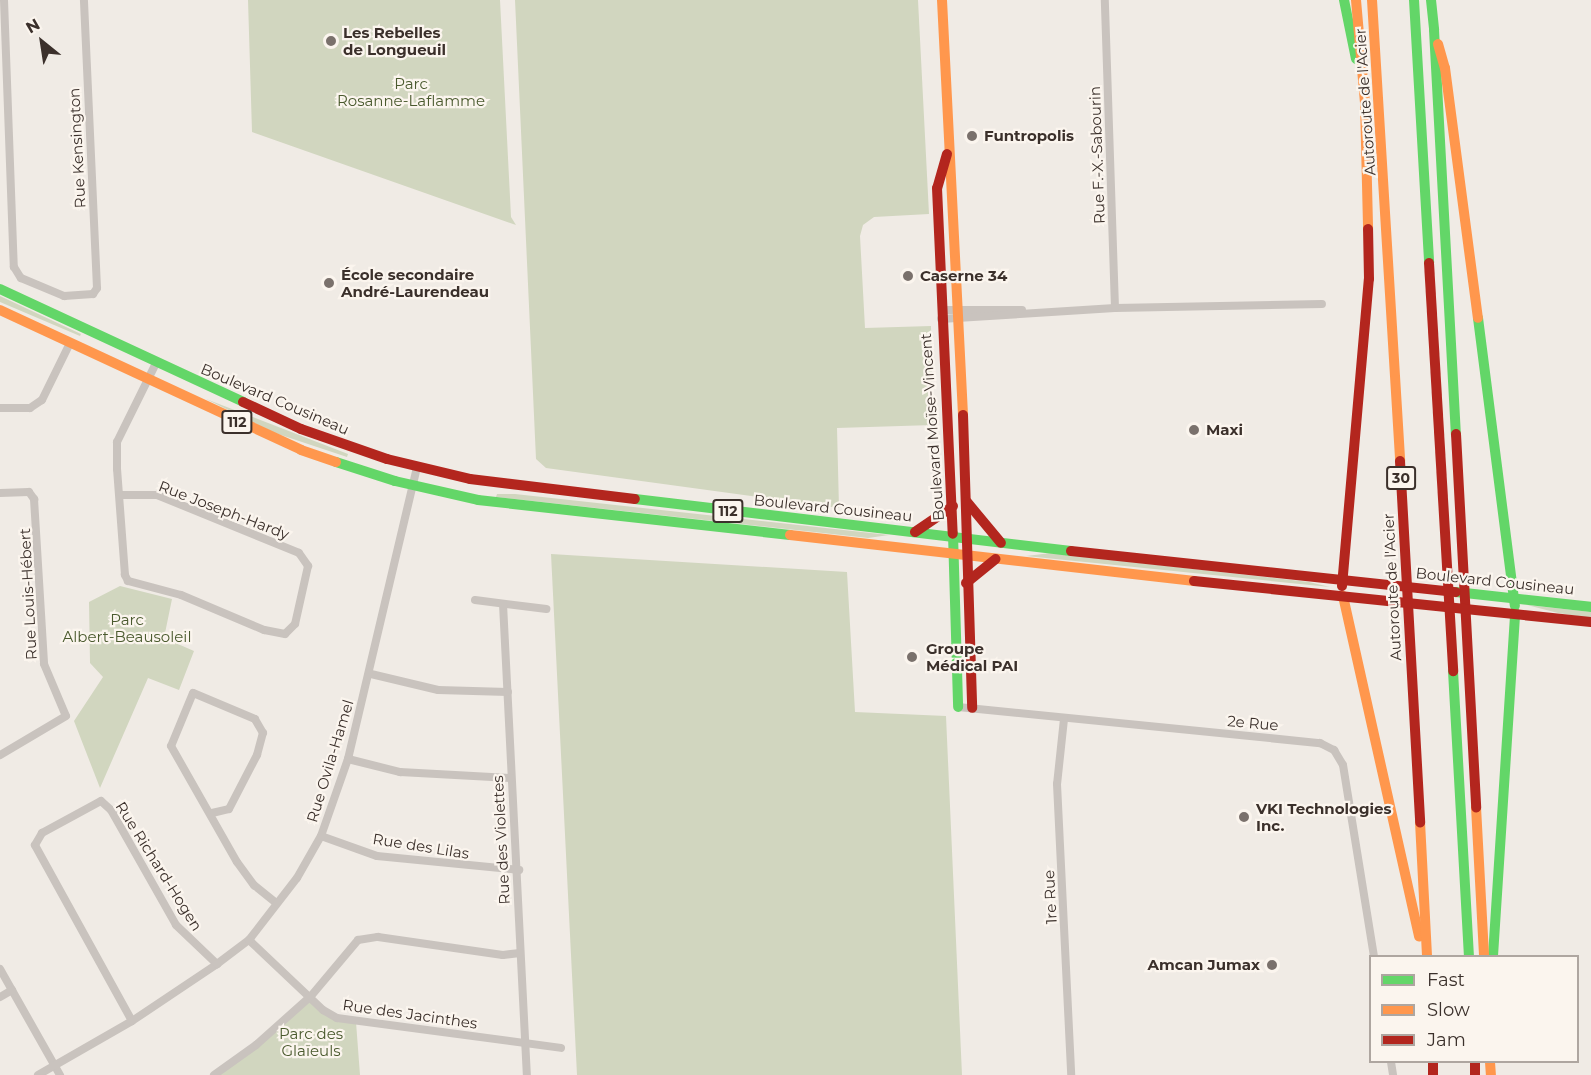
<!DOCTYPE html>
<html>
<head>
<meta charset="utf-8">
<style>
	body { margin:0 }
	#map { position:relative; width:1591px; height:1075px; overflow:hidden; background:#f0ebe5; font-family:Montserrat,sans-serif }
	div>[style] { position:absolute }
	.green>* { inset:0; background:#d1d6bf }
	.street>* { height:8px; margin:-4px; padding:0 4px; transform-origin:4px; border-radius:4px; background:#c9c3be }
	.fast>* { height:10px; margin:-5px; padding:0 5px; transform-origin:5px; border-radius:5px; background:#63d668 }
	.slow>* { height:10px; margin:-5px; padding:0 5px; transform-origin:5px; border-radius:5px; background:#ff974d }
	.jam>* { height:10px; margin:-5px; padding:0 5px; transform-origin:5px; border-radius:5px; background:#b3261e }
	.dots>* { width:16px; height:16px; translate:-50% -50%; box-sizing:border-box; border:3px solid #fbf5ee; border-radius:50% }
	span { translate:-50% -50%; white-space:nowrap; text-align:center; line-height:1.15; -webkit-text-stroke:4.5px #fbf5ee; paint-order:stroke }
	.shield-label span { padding:2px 4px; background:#fbf5ee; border:2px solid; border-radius:4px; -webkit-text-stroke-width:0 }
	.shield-label { font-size:14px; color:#3b302b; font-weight:700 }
	.poi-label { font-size:15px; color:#3b302b; font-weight:700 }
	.left { translate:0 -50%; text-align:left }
	.right { translate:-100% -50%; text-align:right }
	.park-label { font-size:15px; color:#4a5a2e }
	.street-label { font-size:15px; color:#3b302b }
	.legend { position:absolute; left:1369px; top:955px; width:210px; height:108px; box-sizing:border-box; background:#fbf5ee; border:2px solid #aea6a0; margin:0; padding:8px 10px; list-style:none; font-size:18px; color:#3b302b }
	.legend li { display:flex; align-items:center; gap:12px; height:30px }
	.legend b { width:30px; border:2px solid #aea6a0 }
	.north { position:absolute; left:12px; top:12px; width:60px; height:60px; -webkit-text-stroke:4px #fbf5ee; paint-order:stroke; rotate:330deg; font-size:16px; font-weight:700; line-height:24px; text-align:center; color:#3b302b }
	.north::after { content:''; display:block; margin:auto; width:21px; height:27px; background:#3b302b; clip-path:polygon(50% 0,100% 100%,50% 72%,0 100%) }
</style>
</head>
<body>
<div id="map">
	<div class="green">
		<i style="clip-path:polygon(248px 0,500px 0,511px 217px,516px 225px,252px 132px)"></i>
		<i style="clip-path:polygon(515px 0,918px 0,929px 214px,874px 217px,863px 225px,860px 236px,865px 328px,931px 326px,933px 425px,837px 428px,839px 508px,546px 468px,536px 459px)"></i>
		<i style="clip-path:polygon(0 296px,81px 334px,80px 336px,0 302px)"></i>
		<i style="clip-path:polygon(206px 399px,348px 454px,347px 457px,275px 433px)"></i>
		<i style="clip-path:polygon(497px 494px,515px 494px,889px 535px,868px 538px,496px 497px)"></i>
		<i style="clip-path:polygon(1051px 553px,1309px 582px,1330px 587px,1026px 556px)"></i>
		<i style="clip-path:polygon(551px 554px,847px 572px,855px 712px,946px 716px,962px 1075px,577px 1075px)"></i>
		<i style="clip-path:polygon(120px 586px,172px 599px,164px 638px,194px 651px,179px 690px,148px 678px,100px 788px,74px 721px,103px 677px,90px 663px,89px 602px)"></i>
		<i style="clip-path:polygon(1527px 605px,1591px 612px,1591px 618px,1558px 613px)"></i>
		<i style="clip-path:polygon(311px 996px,323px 1010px,356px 1022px,360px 1075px,214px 1075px)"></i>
	</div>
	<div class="street">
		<i style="left:4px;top:0;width:267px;rotate:87.9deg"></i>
		<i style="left:14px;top:267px;width:13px;rotate:58deg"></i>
		<i style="left:21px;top:278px;width:47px;rotate:22.7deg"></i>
		<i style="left:64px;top:296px;width:29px;rotate:-4deg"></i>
		<i style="left:93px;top:294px;width:7px;rotate:-56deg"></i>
		<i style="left:97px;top:288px;width:288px;rotate:-92.6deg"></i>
		<i style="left:1115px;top:308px;width:207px;rotate:-1.1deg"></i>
		<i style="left:942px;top:310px;width:80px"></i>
		<i style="left:941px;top:319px;width:174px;rotate:-3.6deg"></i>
		<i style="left:1115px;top:308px;width:308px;rotate:-91.9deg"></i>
		<i style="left:0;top:408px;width:30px"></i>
		<i style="left:30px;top:408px;width:14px;rotate:-34deg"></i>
		<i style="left:42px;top:400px;width:64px;rotate:-63.8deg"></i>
		<i style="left:0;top:493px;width:29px;rotate:-2deg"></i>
		<i style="left:29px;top:492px;width:9px;rotate:54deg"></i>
		<i style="left:34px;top:499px;width:165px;rotate:86.5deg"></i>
		<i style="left:44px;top:664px;width:56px;rotate:67.1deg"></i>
		<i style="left:66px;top:716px;width:77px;rotate:149.4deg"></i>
		<i style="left:120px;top:495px;width:37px"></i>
		<i style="left:157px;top:495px;width:153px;rotate:22.2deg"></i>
		<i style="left:299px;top:553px;width:16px;rotate:55deg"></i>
		<i style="left:308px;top:566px;width:59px;rotate:102.6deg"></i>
		<i style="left:295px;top:624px;width:14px;rotate:135deg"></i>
		<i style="left:285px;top:634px;width:21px;rotate:-169deg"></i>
		<i style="left:264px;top:630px;width:90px;rotate:-157.1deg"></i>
		<i style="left:181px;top:595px;width:55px;rotate:-165.2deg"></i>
		<i style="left:128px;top:581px;width:7px;rotate:-117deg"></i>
		<i style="left:125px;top:575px;width:106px;rotate:-94.3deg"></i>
		<i style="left:117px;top:469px;width:27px;rotate:-90deg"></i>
		<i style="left:117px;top:442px;width:88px;rotate:-63.7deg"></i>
		<i style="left:475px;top:600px;width:72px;rotate:7.2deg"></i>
		<i style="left:503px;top:604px;width:472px;rotate:87.1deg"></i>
		<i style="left:371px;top:674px;width:69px;rotate:13.4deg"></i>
		<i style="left:438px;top:690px;width:70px;rotate:1.6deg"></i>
		<i style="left:958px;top:707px;width:364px;rotate:5.7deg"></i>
		<i style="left:1320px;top:743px;width:16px;rotate:27deg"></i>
		<i style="left:1334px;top:750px;width:17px;rotate:59deg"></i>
		<i style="left:1343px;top:765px;width:193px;rotate:80.8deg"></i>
		<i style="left:1064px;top:719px;width:65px;rotate:96.1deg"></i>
		<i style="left:1057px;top:784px;width:291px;rotate:87.2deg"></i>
		<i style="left:348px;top:759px;width:54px;rotate:14deg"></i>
		<i style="left:400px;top:772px;width:111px;rotate:3.1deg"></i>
		<i style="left:212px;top:813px;width:17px;rotate:-13deg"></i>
		<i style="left:229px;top:809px;width:61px;rotate:-62.6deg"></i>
		<i style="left:257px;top:755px;width:23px;rotate:-75deg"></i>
		<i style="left:263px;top:733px;width:16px;rotate:-120deg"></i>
		<i style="left:255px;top:719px;width:67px;rotate:-157.2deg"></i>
		<i style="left:193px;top:693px;width:57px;rotate:112.5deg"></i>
		<i style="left:171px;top:746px;width:133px;rotate:60.4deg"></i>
		<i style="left:237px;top:862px;width:29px;rotate:54deg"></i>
		<i style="left:254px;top:885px;width:28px;rotate:39deg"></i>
		<i style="left:321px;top:836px;width:59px;rotate:19.7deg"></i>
		<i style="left:377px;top:856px;width:143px;rotate:5.6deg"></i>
		<i style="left:249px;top:940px;width:102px;rotate:43.4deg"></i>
		<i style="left:323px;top:1010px;width:16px;rotate:30deg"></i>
		<i style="left:337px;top:1018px;width:226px;rotate:7.6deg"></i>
		<i style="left:0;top:969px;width:122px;rotate:60.5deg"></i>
		<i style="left:0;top:997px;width:14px;rotate:-30deg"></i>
		<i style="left:132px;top:1021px;width:201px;rotate:-118.9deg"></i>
		<i style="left:35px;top:845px;width:14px;rotate:-60deg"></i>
		<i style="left:42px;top:833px;width:67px;rotate:-28.5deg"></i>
		<i style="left:101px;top:801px;width:13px;rotate:42deg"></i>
		<i style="left:111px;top:810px;width:132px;rotate:60.5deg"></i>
		<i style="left:176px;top:925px;width:57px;rotate:43.6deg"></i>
		<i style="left:1391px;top:1062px;width:13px;rotate:81deg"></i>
		<i style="left:38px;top:1075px;width:108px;rotate:-29.9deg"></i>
		<i style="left:132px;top:1021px;width:102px;rotate:-33.8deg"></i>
		<i style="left:217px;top:964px;width:40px;rotate:-37deg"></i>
		<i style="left:249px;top:940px;width:78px;rotate:-52.3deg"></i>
		<i style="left:297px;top:878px;width:48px;rotate:-60.3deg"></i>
		<i style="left:321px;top:836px;width:82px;rotate:-70.7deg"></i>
		<i style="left:348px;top:759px;width:300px;rotate:-76.7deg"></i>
		<i style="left:214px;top:1075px;width:52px;rotate:-35.5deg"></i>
		<i style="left:256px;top:1045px;width:74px;rotate:-41.7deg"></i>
		<i style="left:311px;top:996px;width:73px;rotate:-50deg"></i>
		<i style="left:358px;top:940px;width:20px;rotate:-9deg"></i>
		<i style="left:378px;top:937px;width:126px;rotate:8.2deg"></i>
		<i style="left:503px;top:955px;width:17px;rotate:-7deg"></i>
	</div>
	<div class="fast">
		<i style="left:1344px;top:0;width:60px;rotate:78.5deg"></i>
		<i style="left:1414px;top:0;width:263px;rotate:86.7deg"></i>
		<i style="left:1431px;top:0;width:30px;rotate:84deg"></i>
		<i style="left:1434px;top:30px;width:405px;rotate:86.9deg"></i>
		<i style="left:0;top:289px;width:268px;rotate:24.9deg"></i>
		<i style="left:1478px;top:318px;width:290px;rotate:82.7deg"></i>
		<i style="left:336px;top:462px;width:62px;rotate:17.9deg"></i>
		<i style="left:395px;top:481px;width:85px;rotate:12.9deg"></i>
		<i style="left:478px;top:500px;width:314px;rotate:6.4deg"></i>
		<i style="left:635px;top:499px;width:439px;rotate:6.8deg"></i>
		<i style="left:953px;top:534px;width:173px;rotate:88.3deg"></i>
		<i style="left:1456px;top:592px;width:136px;rotate:6.3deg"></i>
		<i style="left:1453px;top:671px;width:285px;rotate:86.8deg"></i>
		<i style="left:1493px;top:956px;width:344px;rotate:-86.3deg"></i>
	</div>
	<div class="slow">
		<i style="left:942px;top:0;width:416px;rotate:87.1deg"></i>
		<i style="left:1356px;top:0;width:103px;rotate:85deg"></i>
		<i style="left:1372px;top:0;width:462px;rotate:86.5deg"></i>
		<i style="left:1438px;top:44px;width:25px;rotate:74deg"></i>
		<i style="left:1445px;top:68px;width:252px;rotate:82.5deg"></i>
		<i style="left:1365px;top:103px;width:126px;rotate:88.6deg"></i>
		<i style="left:0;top:310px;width:332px;rotate:24.9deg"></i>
		<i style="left:301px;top:450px;width:37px;rotate:19deg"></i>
		<i style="left:790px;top:535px;width:407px;rotate:6.5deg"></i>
		<i style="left:1343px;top:596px;width:349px;rotate:77.4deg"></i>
		<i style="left:1476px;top:807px;width:149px;rotate:86.9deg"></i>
		<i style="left:1420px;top:822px;width:134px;rotate:87deg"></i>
		<i style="left:1490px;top:1062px;width:13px;rotate:86deg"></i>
	</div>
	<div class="jam">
		<i style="left:947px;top:154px;width:35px;rotate:106deg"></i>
		<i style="left:937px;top:188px;width:346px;rotate:87.4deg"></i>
		<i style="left:1429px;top:263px;width:409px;rotate:86.6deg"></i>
		<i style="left:243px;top:402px;width:64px;rotate:25deg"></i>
		<i style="left:301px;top:429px;width:91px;rotate:19.2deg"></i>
		<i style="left:387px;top:459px;width:85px;rotate:13.5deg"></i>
		<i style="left:470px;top:479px;width:166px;rotate:6.9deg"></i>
		<i style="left:963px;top:415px;width:293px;rotate:88.2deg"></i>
		<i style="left:1456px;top:434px;width:374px;rotate:86.9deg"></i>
		<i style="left:1400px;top:461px;width:362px;rotate:86.8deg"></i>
		<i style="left:967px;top:502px;width:53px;rotate:50.3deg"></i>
		<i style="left:915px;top:532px;width:46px;rotate:-34.4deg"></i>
		<i style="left:1071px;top:551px;width:387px;rotate:6.1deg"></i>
		<i style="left:1194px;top:581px;width:399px;rotate:5.9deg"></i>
		<i style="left:966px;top:583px;width:38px;rotate:-39deg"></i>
		<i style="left:1342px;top:586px;width:308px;rotate:-85deg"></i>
		<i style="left:1369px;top:279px;width:50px;rotate:-91.1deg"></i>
		<i style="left:1433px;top:1062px;width:13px;rotate:90deg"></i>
		<i style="left:1475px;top:1062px;width:13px;rotate:90deg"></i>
	</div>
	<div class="dots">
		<i style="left:331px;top:41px;background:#7a716c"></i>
		<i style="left:972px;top:136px;background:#7a716c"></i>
		<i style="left:908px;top:276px;background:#7a716c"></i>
		<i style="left:329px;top:283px;background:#7a716c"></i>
		<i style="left:1194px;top:430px;background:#7a716c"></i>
		<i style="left:912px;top:657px;background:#7a716c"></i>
		<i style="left:1244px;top:817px;background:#7a716c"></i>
		<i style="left:1272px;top:965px;background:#7a716c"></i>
	</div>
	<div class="shield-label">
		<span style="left:237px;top:422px">112</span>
		<span style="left:1401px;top:478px">30</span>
		<span style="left:728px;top:511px">112</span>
	</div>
	<div class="poi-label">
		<span class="left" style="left:343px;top:41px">Les Rebelles<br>de Longueuil</span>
		<span class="left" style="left:984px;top:136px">Funtropolis</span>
		<span class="left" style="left:341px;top:283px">École secondaire<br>André-Laurendeau</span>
		<span class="left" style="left:920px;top:276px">Caserne 34</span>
		<span class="left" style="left:1206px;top:430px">Maxi</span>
		<span class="left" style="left:926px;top:657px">Groupe<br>Médical PAI</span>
		<span class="left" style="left:1256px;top:817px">VKI Technologies<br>Inc.</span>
		<span class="right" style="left:1260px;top:965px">Amcan Jumax</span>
	</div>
	<div class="park-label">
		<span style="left:411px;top:92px">Parc<br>Rosanne-Laflamme</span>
		<span style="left:127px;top:628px">Parc<br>Albert-Beausoleil</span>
		<span style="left:311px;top:1042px">Parc des<br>Glaïeuls</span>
	</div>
	<div class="street-label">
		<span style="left:1365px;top:102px;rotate:-94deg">Autoroute de l'Acier</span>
		<span style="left:77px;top:148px;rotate:-93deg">Rue Kensington</span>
		<span style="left:1097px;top:155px;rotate:-92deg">Rue F.-X.-Sabourin</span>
		<span style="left:275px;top:399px;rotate:23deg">Boulevard Cousineau</span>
		<span style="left:932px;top:427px;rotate:-94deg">Boulevard Moïse-Vincent</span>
		<span style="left:833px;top:508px;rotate:6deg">Boulevard Cousineau</span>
		<span style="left:224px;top:510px;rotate:21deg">Rue Joseph-Hardy</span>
		<span style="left:1495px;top:581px;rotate:6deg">Boulevard Cousineau</span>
		<span style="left:1392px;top:587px;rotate:-93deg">Autoroute de l'Acier</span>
		<span style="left:28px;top:594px;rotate:-93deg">Rue Louis-Hébert</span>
		<span style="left:1253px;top:723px;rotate:5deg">2e Rue</span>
		<span style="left:330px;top:761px;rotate:-73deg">Rue Ovila-Hamel</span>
		<span style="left:501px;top:840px;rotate:-93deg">Rue des Violettes</span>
		<span style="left:421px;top:846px;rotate:9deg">Rue des Lilas</span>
		<span style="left:159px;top:866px;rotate:58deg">Rue Richard-Hogen</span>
		<span style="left:1050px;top:897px;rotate:-93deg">1re Rue</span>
		<span style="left:410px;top:1014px;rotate:8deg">Rue des Jacinthes</span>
	</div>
	<ul class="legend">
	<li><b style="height:8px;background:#63d668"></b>Fast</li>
	<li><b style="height:8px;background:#ff974d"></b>Slow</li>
	<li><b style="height:8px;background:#b3261e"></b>Jam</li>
	</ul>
	<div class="north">N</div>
</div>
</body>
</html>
